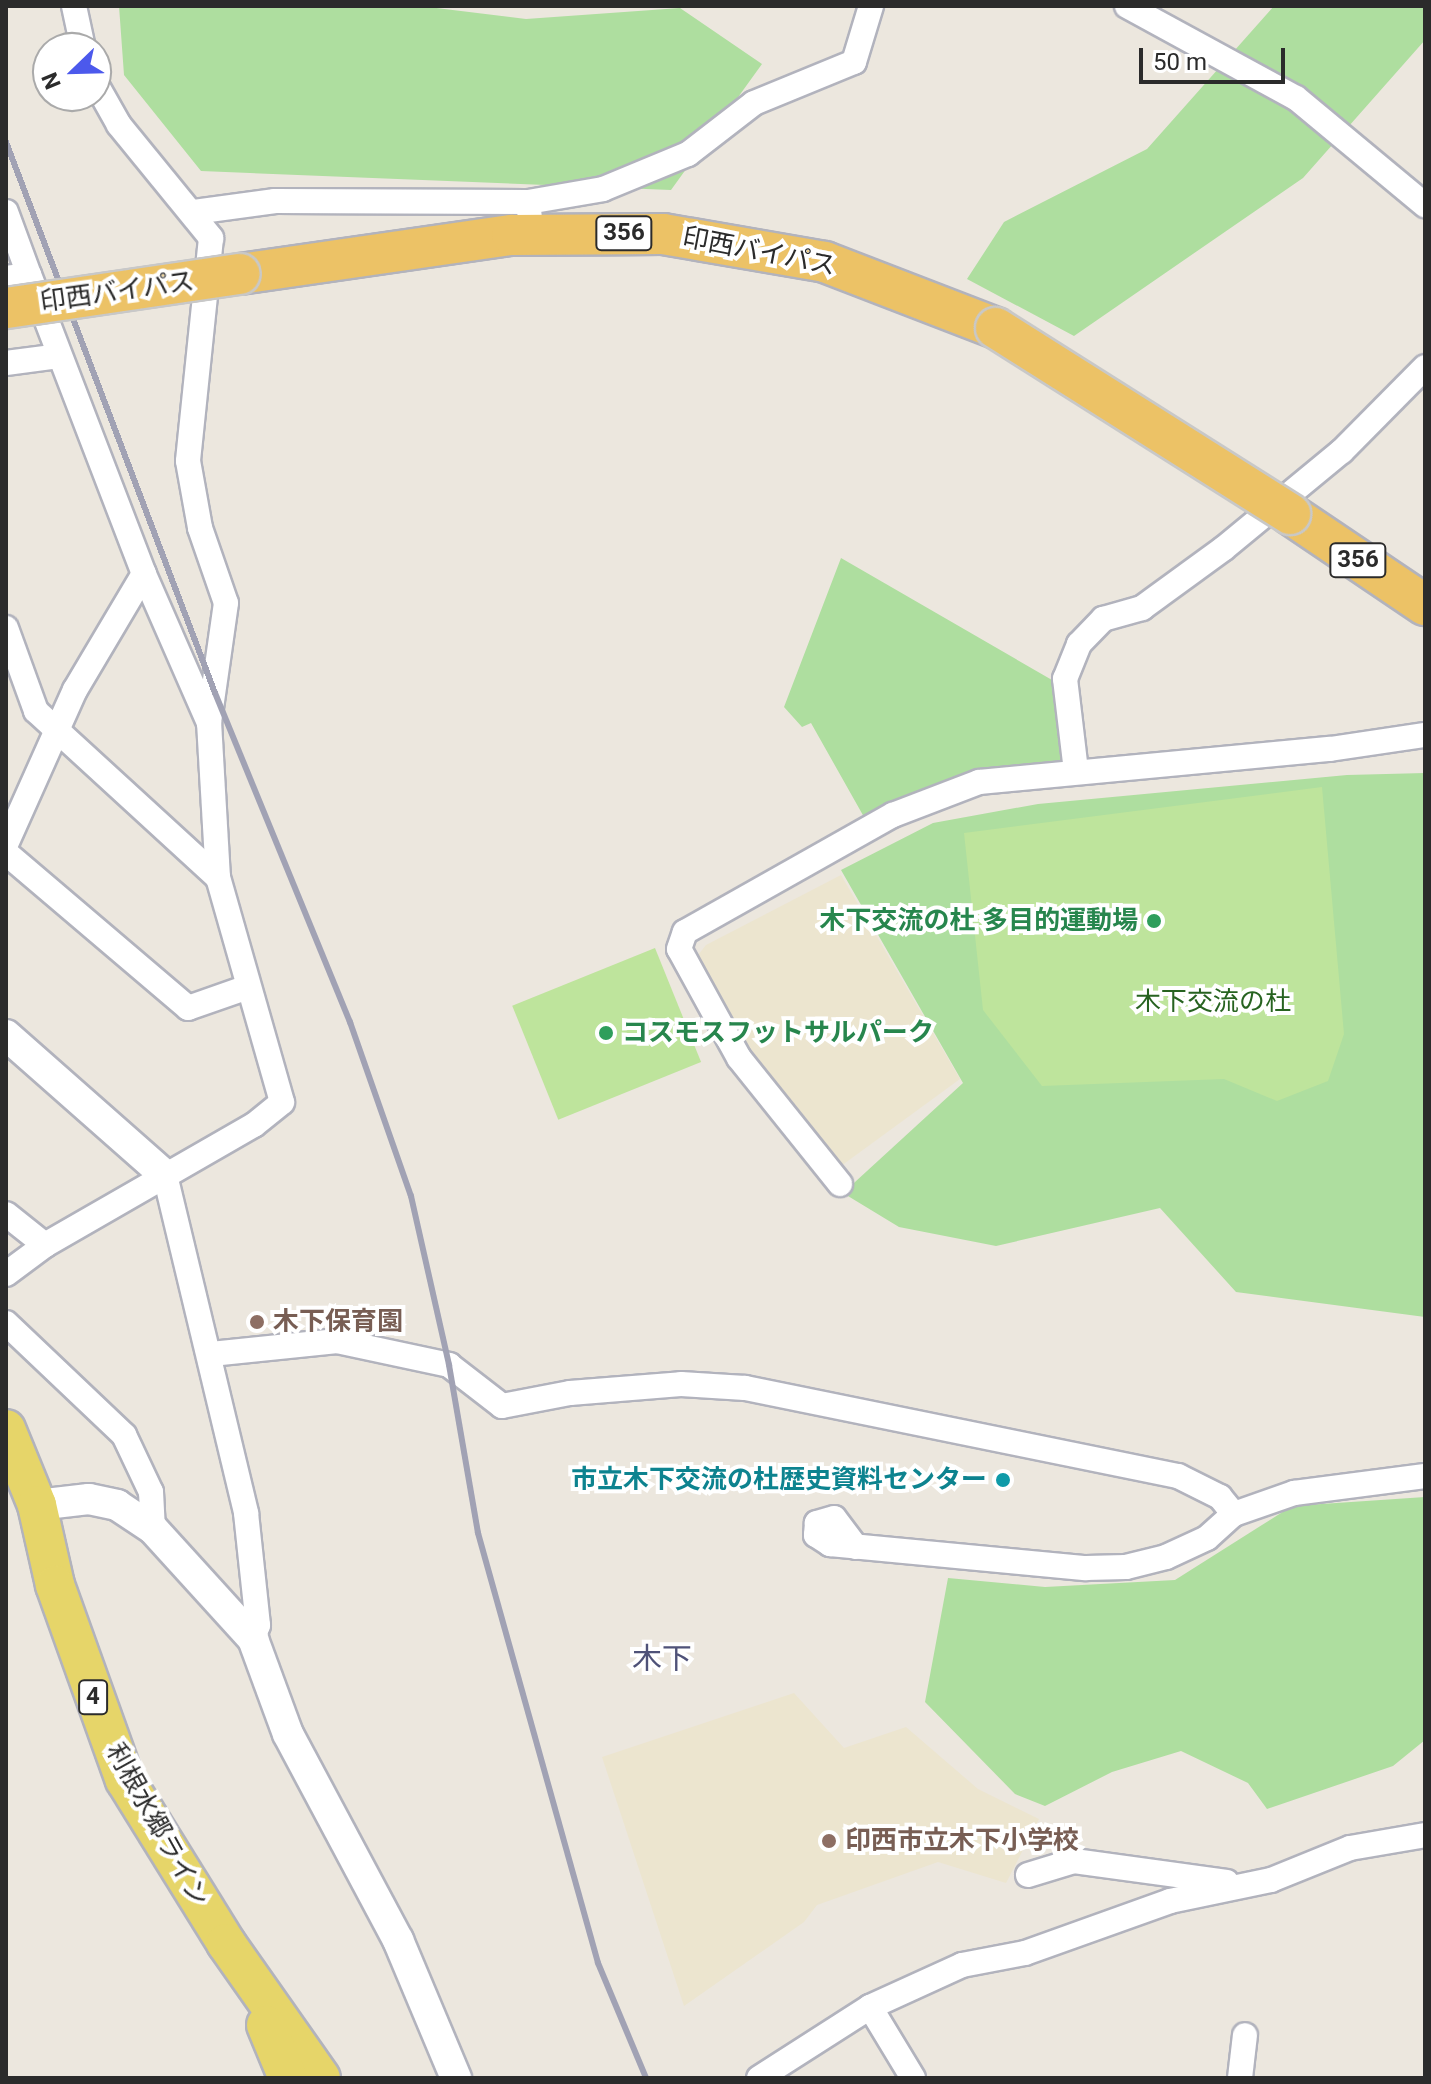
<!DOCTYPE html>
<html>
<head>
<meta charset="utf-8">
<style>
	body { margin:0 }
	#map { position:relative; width:1431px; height:2084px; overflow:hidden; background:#ece7de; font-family:Roboto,"Noto Sans JP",sans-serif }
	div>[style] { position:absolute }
	.education>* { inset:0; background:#ece5cf }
	.green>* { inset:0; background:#aede9f }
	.pitch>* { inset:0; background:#bee49c; transform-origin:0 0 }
	.roads { filter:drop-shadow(2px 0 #b2b3bd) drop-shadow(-2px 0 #b2b3bd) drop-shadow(0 2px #b2b3bd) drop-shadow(0 -2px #b2b3bd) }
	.minor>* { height:24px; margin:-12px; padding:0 12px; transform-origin:12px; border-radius:12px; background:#fff }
	.tertiary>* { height:30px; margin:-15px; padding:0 15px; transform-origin:15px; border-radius:15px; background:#fff }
	.primary>* { height:38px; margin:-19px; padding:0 19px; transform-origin:19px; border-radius:19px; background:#e6d569 }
	.trunk>* { height:40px; margin:-20px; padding:0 20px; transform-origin:20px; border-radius:20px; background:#ecc266 }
	.rail>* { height:6px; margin:-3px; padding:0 3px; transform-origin:3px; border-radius:3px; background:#a1a2b4 }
	.bridges { filter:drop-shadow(2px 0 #c8c8c8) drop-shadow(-2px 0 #c8c8c8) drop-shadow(0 2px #c8c8c8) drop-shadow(0 -2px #c8c8c8) }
	.trunk-bridge>* { height:40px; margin:-20px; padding:0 20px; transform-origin:20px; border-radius:20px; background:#ecc266 }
	.dots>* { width:22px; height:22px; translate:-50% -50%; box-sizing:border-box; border:4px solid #fff; border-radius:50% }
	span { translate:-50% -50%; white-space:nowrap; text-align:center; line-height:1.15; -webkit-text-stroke:8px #fff; paint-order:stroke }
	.shield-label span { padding:2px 6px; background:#fff; border:2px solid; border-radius:6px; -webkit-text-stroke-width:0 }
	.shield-label { font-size:24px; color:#2b2b2b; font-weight:700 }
	.street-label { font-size:26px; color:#2b2b2b }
	.leisure-label { font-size:26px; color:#27864d; font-weight:700 }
	.right { translate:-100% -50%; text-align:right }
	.left { translate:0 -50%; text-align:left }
	.park-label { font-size:26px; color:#276320 }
	.education-label { font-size:26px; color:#785e54; font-weight:700 }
	.culture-label { font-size:26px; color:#0d838f; font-weight:700 }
	.quarter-label { font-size:30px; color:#4f5278 }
	.frame { position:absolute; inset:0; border:8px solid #2b2b2b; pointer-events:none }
	.north { position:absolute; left:32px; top:32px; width:80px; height:80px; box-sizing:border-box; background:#fff; border:2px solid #aaa; border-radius:50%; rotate:247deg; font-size:22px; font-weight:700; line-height:32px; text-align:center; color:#2b2b2b }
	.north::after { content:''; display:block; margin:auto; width:28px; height:36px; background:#4c59ec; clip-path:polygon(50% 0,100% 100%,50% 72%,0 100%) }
	.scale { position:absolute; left:1139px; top:48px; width:146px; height:36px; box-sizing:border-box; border:4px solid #2b2b2b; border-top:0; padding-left:10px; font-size:24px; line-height:28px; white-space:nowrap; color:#2b2b2b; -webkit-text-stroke:6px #fff; paint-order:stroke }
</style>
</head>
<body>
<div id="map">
	<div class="education">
		<i style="clip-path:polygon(841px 875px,960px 1079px,841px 1166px,791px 1111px,733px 1033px,695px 959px,706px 945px)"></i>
		<i style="clip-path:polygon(794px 1693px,844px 1748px,906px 1727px,978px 1789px,1039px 1819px,1006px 1883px,938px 1862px,817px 1905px,804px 1922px,684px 2006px,602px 1757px)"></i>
	</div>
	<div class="green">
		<i style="clip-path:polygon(119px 6px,420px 6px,526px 19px,680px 8px,762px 64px,671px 190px,201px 171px,124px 75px)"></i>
		<i style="clip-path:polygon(1274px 6px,1425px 6px,1425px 40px,1303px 178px,1074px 336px,967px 279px,1004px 222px,1147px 149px)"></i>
		<i style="clip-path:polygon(841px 558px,1052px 680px,1062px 689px,1063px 763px,916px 794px,864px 817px,811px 723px,802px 727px,784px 707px)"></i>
		<i style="clip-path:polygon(1425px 773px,1425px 1317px,1236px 1292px,1160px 1208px,996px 1246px,899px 1227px,843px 1193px,963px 1083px,841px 870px,933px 823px,1038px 804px,1347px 775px)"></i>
		<i style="clip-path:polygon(1425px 1497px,1425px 1740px,1393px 1766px,1267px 1809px,1248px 1783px,1181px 1751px,1112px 1772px,1045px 1806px,1015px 1794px,925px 1702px,948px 1578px,1045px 1587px,1175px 1580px,1292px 1506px)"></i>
	</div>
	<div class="pitch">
		<i style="clip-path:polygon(1322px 787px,1344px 1034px,1328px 1081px,1277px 1101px,1224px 1079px,1042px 1086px,983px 1010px,964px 833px)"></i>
		<i style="left:655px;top:948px;width:123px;height:154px;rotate:68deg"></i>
	</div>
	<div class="roads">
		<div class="minor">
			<i style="left:74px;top:6px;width:43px;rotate:77.9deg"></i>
			<i style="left:1127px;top:6px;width:192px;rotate:28.6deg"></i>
			<i style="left:1296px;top:98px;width:168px;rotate:39.7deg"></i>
			<i style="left:96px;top:84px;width:47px;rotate:60.7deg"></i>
			<i style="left:119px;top:125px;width:146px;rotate:50.8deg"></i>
			<i style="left:211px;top:238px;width:224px;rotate:95.9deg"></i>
			<i style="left:188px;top:461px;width:68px;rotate:79.8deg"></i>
			<i style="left:200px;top:528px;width:79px;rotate:70.9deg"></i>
			<i style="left:226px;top:603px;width:121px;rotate:98.1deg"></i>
			<i style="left:528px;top:202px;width:76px;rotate:-9.8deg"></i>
			<i style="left:603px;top:189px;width:92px;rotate:-22.4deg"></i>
			<i style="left:688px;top:154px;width:83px;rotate:-37.7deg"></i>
			<i style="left:754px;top:103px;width:108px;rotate:-22.3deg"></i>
			<i style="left:854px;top:62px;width:59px;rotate:-73.1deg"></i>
			<i style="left:6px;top:212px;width:67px;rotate:69.9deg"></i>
			<i style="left:29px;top:275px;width:23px;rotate:173deg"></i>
			<i style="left:194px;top:212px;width:82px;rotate:-7.7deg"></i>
			<i style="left:275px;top:201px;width:253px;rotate:0.2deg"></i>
			<i style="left:528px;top:202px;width:16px;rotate:83deg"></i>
			<i style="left:6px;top:363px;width:53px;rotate:-7.5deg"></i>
			<i style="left:6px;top:628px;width:88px;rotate:70.1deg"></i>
			<i style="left:36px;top:711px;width:247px;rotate:42.5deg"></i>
			<i style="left:1076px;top:771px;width:93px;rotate:-96.8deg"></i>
			<i style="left:1065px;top:679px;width:38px;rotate:-68deg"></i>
			<i style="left:1079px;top:644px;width:35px;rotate:-46deg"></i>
			<i style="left:1103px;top:619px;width:41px;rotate:-15.8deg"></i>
			<i style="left:1142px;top:608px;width:100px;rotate:-36.1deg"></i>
			<i style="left:1223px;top:549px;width:154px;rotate:-39.5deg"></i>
			<i style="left:1342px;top:451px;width:118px;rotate:-45.3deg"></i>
			<i style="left:6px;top:844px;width:169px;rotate:-65.9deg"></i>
			<i style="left:75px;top:690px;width:135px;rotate:-59.3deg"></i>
			<i style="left:144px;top:574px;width:320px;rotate:-111deg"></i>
			<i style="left:6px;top:853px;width:239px;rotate:40.4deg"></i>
			<i style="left:188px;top:1008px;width:64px;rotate:-19.3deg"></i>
			<i style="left:165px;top:1175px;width:348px;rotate:76.5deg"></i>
			<i style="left:246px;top:1513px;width:113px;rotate:83.9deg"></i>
			<i style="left:258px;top:1625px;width:15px;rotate:110deg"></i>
			<i style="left:840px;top:1184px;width:161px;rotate:-128.7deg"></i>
			<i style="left:739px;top:1058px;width:124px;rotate:-118.8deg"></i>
			<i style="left:679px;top:949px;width:18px;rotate:-71deg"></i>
			<i style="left:685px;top:932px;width:239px;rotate:-29.4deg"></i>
			<i style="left:893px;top:815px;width:92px;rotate:-21deg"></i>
			<i style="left:979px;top:782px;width:353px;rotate:-5.4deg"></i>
			<i style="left:1330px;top:749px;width:96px;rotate:-8.4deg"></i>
			<i style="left:6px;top:1214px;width:50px;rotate:38.5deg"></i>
			<i style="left:6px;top:1274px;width:49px;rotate:-36.6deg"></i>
			<i style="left:45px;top:1245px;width:241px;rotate:-29.9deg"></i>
			<i style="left:254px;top:1125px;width:36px;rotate:-39deg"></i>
			<i style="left:282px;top:1102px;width:233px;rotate:-105.9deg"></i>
			<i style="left:218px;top:878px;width:155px;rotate:-93.3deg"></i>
			<i style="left:209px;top:723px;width:163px;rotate:-113.6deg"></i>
			<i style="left:6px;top:1323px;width:163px;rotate:43.5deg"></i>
			<i style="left:124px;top:1435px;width:63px;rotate:64.7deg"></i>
			<i style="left:151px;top:1492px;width:37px;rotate:87deg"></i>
			<i style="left:211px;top:1354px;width:127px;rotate:-5.9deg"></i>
			<i style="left:337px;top:1341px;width:115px;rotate:12.1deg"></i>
			<i style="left:449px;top:1365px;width:67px;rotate:37.7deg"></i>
			<i style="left:502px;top:1406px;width:69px;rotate:-10.8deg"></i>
			<i style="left:570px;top:1393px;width:111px;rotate:-4.6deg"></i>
			<i style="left:681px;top:1384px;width:64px;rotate:3.6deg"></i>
			<i style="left:745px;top:1388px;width:442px;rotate:11.5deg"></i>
			<i style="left:1178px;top:1476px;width:47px;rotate:26.6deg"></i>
			<i style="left:1220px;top:1497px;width:22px;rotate:51deg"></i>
			<i style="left:1234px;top:1514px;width:64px;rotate:-19.3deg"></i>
			<i style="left:1294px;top:1493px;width:132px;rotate:-7.4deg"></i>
			<i style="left:856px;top:1547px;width:36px;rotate:-127deg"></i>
			<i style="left:834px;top:1518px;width:18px;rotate:164deg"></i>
			<i style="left:817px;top:1523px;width:12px;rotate:95deg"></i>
			<i style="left:816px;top:1535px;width:17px;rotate:33deg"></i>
			<i style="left:830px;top:1544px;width:257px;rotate:5.4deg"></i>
			<i style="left:1086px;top:1568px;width:40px;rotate:-1.4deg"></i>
			<i style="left:1126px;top:1567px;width:41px;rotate:-14deg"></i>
			<i style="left:1166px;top:1557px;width:45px;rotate:-24.9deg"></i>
			<i style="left:1207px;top:1538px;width:36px;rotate:-42deg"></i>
			<i style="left:1028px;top:1875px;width:48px;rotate:-16.9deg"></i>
			<i style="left:1074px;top:1861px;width:154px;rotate:7.8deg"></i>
			<i style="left:870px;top:2007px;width:83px;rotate:58.8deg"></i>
			<i style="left:759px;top:2078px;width:132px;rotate:-32.6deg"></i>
			<i style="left:870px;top:2007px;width:101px;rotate:-24.5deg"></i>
			<i style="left:962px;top:1965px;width:64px;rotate:-10.8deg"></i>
			<i style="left:1025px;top:1953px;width:154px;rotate:-19.7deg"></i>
			<i style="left:1170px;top:1901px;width:103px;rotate:-11.7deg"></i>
			<i style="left:1271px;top:1880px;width:85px;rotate:-22.1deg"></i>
			<i style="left:1350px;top:1848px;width:76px;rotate:-9.8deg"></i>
			<i style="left:1240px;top:2078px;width:43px;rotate:-83.4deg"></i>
		</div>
		<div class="tertiary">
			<i style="left:6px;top:1035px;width:212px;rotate:41.4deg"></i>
			<i style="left:37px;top:1505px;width:52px;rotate:-6.6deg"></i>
			<i style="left:89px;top:1499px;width:29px;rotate:12deg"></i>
			<i style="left:117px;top:1505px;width:43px;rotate:33.7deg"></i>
			<i style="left:153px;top:1529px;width:149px;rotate:47.7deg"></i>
			<i style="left:253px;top:1639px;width:101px;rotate:69.8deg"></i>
			<i style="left:288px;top:1734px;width:234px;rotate:61.9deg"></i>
			<i style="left:398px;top:1940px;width:150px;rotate:67.2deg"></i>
		</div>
		<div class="primary">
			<i style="left:6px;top:1429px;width:82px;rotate:67.8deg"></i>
			<i style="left:37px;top:1505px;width:82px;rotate:77.3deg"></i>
			<i style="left:55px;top:1585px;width:207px;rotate:70.3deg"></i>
			<i style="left:125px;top:1780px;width:192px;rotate:58.2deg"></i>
			<i style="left:226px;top:1943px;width:165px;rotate:54.9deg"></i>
			<i style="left:266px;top:2025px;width:57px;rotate:67.5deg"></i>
		</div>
		<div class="trunk">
			<i style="left:240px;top:274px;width:275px;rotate:-8.2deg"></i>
			<i style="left:512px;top:235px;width:151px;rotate:-0.4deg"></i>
			<i style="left:663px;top:234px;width:164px;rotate:9.8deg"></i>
			<i style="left:825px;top:262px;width:183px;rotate:21.1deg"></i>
			<i style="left:1290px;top:514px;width:163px;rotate:34deg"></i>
		</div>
	</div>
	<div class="rail">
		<i style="left:6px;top:142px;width:589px;rotate:69.23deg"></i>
		<i style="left:215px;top:693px;width:356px;rotate:67.7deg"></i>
		<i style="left:350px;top:1022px;width:184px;rotate:70.7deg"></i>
		<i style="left:411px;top:1196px;width:173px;rotate:77.3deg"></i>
		<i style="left:449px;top:1365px;width:170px;rotate:80.2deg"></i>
		<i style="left:478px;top:1533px;width:446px;rotate:74.4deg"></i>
		<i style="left:598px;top:1963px;width:125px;rotate:67.3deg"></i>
	</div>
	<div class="bridges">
		<div class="trunk-bridge">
			<i style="left:6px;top:308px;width:236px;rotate:-8.3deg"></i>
			<i style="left:996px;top:328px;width:348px;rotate:32.3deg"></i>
		</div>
	</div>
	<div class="dots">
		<i style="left:1154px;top:921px;background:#2e9e5b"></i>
		<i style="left:606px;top:1033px;background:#2e9e5b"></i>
		<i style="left:257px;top:1322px;background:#8d6e63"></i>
		<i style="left:1003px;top:1480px;background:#0f9aa8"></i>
		<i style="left:829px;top:1841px;background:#8d6e63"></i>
	</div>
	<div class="shield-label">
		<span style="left:624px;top:233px">356</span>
		<span style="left:1358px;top:560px">356</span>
		<span style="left:93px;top:1697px">4</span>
	</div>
	<div class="street-label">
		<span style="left:759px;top:252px;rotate:11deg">印西バイパス</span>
		<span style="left:117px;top:292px;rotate:-8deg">印西バイパス</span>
		<span style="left:157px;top:1825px;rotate:61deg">利根水郷ライン</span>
	</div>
	<div class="leisure-label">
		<span class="right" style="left:1138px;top:921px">木下交流の杜 多目的運動場</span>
		<span class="left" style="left:622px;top:1033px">コスモスフットサルパーク</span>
	</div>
	<div class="park-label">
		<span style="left:1213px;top:1002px">木下交流の杜</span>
	</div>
	<div class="education-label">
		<span class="left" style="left:273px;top:1322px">木下保育園</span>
		<span class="left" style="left:845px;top:1841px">印西市立木下小学校</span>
	</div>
	<div class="culture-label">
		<span class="right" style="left:987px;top:1480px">市立木下交流の杜歴史資料センター</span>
	</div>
	<div class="quarter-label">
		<span style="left:662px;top:1659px">木下</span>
	</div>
	<div class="frame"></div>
	<div class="north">N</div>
	<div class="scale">50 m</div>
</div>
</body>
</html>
